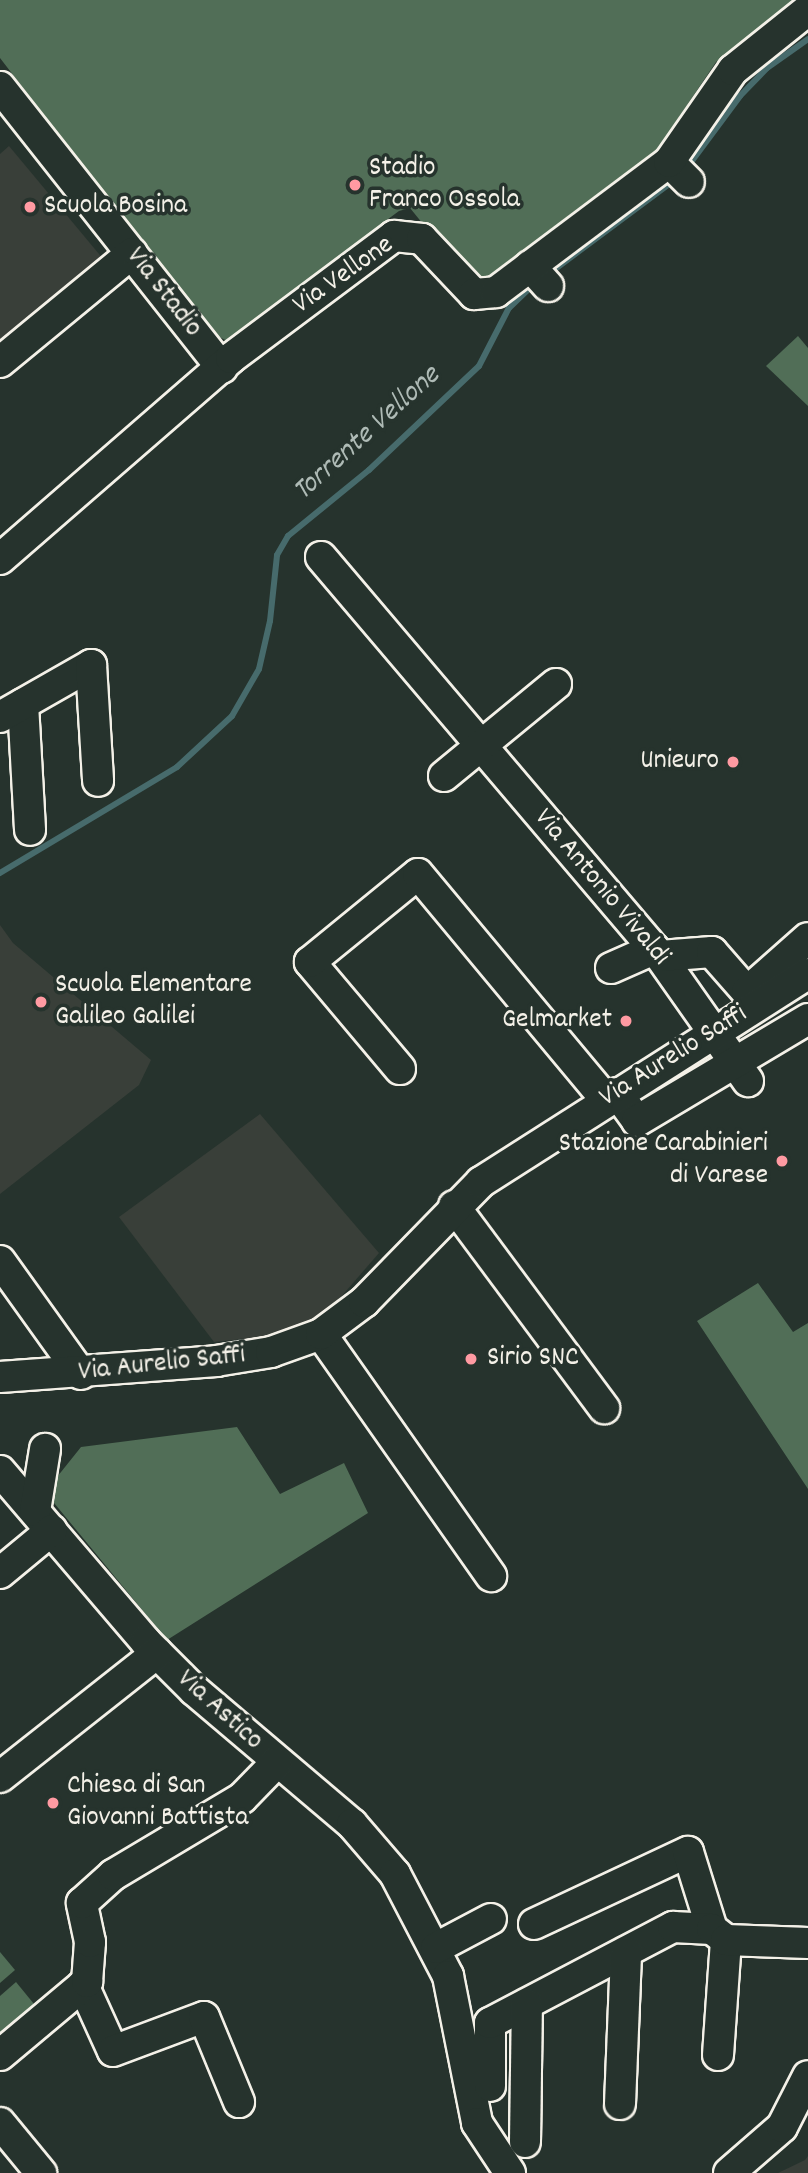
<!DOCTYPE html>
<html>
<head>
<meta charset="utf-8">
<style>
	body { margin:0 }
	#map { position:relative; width:808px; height:2173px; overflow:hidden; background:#26332d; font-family:Dekko,sans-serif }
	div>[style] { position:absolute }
	.built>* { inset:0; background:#393f39 }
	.green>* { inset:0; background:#516e57 }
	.stream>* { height:6px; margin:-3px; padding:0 3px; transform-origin:3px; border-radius:3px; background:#476b6c }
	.roads { filter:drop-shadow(2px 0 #f4f1e8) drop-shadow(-2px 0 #f4f1e8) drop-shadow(0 2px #f4f1e8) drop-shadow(0 -2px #f4f1e8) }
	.minor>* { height:30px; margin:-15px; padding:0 15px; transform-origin:15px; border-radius:15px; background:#26332d }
	.dots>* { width:19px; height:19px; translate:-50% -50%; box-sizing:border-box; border:4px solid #26332d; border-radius:50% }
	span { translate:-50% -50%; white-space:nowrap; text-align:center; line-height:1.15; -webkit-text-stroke:7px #26332d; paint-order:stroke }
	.poi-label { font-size:28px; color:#f4f1e8 }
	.left { translate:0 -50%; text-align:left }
	.right { translate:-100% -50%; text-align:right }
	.street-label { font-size:28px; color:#f4f1e8 }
	.water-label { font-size:30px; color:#afbbb6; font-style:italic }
</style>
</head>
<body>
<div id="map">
	<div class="built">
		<i style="clip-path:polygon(9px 146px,104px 260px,0 346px,0 154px)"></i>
		<i style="clip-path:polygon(0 925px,13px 943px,151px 1060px,139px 1085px,0 1194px)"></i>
		<i style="clip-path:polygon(260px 1114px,379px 1253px,327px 1313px,272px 1336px,214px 1342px,119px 1217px)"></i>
		<i style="clip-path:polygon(808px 2156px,808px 2173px,778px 2173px,805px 2160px)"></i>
	</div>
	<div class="green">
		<i style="clip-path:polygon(0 0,800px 0,716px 62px,648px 163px,504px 274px,480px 282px,466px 277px,410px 208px,399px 211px,376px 228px,365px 244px,229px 342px,212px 333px,0 58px)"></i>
		<i style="clip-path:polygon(798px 336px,808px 348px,808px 406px,766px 366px)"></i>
		<i style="clip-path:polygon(758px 1283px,793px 1332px,808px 1323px,808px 1489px,697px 1321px)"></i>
		<i style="clip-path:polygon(237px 1427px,280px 1494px,344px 1463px,368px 1513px,167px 1640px,45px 1492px,81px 1447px)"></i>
		<i style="clip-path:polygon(0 1952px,15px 1970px,0 1983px)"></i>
		<i style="clip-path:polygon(16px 1982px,34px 2004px,0 2033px,0 1996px)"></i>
	</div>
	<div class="stream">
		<i style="left:686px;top:169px;width:91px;rotate:-53.5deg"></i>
		<i style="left:740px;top:96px;width:39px;rotate:-46deg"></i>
		<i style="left:767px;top:68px;width:50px;rotate:-35.3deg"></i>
		<i style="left:547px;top:275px;width:161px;rotate:-36.7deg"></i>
		<i style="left:0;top:873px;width:206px;rotate:-30.9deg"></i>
		<i style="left:177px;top:767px;width:75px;rotate:-42.8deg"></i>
		<i style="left:232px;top:716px;width:54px;rotate:-60.1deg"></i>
		<i style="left:259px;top:669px;width:49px;rotate:-77.1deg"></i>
		<i style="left:270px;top:621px;width:66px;rotate:-83.9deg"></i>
		<i style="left:277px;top:555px;width:22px;rotate:-60deg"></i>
		<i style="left:288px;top:536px;width:104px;rotate:-39.2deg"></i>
		<i style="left:369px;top:470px;width:151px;rotate:-43.4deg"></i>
		<i style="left:479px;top:366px;width:65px;rotate:-62.7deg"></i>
		<i style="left:509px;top:308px;width:36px;rotate:-44deg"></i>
	</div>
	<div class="roads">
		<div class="minor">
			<i style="left:0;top:87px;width:358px;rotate:51.7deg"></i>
			<i style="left:669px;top:162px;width:28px;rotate:45deg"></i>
			<i style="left:530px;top:266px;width:27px;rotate:48deg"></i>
			<i style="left:0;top:362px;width:171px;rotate:-39.5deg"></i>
			<i style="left:321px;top:557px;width:524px;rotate:49.65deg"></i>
			<i style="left:660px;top:956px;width:153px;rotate:54.9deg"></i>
			<i style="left:0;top:559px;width:306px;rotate:-41deg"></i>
			<i style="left:231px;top:358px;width:204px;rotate:-36.8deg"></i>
			<i style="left:394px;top:236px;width:28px;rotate:6deg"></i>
			<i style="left:422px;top:239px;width:76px;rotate:46.6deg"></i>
			<i style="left:474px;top:294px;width:22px;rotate:-5deg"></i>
			<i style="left:496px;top:292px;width:216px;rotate:-36.9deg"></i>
			<i style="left:669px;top:162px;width:112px;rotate:-55.2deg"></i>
			<i style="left:733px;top:70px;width:96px;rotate:-38.7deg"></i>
			<i style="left:23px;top:704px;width:126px;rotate:86.8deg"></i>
			<i style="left:0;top:717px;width:105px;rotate:-29.7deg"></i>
			<i style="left:91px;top:665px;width:116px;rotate:86.5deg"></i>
			<i style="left:444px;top:776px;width:145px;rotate:-39.4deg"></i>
			<i style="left:660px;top:956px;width:52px;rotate:-4.4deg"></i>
			<i style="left:712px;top:952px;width:53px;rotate:48.8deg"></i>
			<i style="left:747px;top:992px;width:81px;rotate:-41.5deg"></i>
			<i style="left:611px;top:968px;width:47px;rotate:-23.8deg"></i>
			<i style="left:400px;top:1069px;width:140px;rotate:-130.1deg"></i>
			<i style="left:310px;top:962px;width:139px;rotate:-39.2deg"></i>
			<i style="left:418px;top:874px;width:294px;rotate:50.2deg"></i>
			<i style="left:617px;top:1093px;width:34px;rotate:54deg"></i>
			<i style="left:637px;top:1121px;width:199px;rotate:-30.8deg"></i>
			<i style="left:454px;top:1206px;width:252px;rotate:53.4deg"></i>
			<i style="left:0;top:1261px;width:139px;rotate:54.4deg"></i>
			<i style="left:321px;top:1334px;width:296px;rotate:54.9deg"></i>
			<i style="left:0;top:1377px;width:217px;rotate:-4.2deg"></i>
			<i style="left:216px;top:1361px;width:56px;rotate:-9.3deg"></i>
			<i style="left:271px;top:1352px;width:53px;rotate:-19.8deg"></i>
			<i style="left:321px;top:1334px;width:54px;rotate:-36.7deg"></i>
			<i style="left:364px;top:1302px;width:168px;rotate:-45.7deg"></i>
			<i style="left:481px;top:1182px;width:388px;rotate:-32.5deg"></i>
			<i style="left:0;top:1471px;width:225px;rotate:49.5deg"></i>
			<i style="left:146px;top:1642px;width:68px;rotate:45deg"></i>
			<i style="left:194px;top:1690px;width:207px;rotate:40.3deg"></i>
			<i style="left:352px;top:1824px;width:66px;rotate:49.3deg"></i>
			<i style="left:395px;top:1874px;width:115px;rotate:62.5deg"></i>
			<i style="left:448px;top:1976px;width:150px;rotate:78.8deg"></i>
			<i style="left:477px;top:2123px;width:60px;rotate:56.6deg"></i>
			<i style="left:35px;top:1511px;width:63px;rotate:-80.8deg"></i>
			<i style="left:0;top:1573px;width:67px;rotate:-39.6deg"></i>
			<i style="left:0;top:1777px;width:200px;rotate:-38.3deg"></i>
			<i style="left:534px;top:1924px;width:170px;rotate:-25.1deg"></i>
			<i style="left:688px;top:1852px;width:81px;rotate:72.7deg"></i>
			<i style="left:436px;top:1948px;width:62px;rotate:-27.8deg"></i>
			<i style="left:83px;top:1985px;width:72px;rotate:65.6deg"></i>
			<i style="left:113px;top:2051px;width:97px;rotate:-20.5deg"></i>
			<i style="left:204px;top:2017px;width:92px;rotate:67.6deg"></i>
			<i style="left:0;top:2055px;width:114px;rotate:-40deg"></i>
			<i style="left:87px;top:1982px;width:40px;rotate:-85.7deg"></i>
			<i style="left:90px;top:1942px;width:40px;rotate:-102deg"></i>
			<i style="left:82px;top:1903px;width:42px;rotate:-42.1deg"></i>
			<i style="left:113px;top:1875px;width:150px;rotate:-30.8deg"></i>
			<i style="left:242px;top:1798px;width:49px;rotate:-45.8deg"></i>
			<i style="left:718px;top:2055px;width:115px;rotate:-86deg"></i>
			<i style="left:490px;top:2086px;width:63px;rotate:-90deg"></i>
			<i style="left:490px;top:2023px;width:207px;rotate:-27.7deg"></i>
			<i style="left:673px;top:1927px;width:39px;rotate:3deg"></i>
			<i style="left:712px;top:1929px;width:18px;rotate:38deg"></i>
			<i style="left:726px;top:1940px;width:82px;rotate:2.1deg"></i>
			<i style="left:620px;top:2104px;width:152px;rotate:-87.7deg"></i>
			<i style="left:0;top:2123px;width:65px;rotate:50.6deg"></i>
			<i style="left:525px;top:2142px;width:138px;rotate:-89.2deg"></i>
			<i style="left:729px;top:2173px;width:70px;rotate:-41deg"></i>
			<i style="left:782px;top:2127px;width:57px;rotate:-63deg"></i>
		</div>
	</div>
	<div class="dots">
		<i style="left:355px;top:185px;background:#ff9aa2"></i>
		<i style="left:30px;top:207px;background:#ff9aa2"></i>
		<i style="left:733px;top:762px;background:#ff9aa2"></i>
		<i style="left:41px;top:1002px;background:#ff9aa2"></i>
		<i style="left:626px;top:1021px;background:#ff9aa2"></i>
		<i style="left:782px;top:1161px;background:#ff9aa2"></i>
		<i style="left:471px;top:1359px;background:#ff9aa2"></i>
		<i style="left:53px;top:1803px;background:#ff9aa2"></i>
	</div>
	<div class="poi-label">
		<span class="left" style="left:369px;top:185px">Stadio<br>Franco Ossola</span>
		<span class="left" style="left:44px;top:207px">Scuola Bosina</span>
		<span class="right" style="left:719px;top:762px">Unieuro</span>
		<span class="left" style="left:55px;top:1002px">Scuola Elementare<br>Galileo Galilei</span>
		<span class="right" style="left:612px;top:1021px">Gelmarket</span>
		<span class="right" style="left:768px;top:1161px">Stazione Carabinieri<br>di Varese</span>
		<span class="left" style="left:487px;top:1359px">Sirio SNC</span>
		<span class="left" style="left:67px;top:1803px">Chiesa di San<br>Giovanni Battista</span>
	</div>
	<div class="street-label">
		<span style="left:344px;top:276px;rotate:-35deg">Via Vellone</span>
		<span style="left:163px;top:293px;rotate:52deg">Via Stadio</span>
		<span style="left:601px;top:888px;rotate:50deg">Via Antonio Vivaldi</span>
		<span style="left:674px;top:1057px;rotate:-32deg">Via Aurelio Saffi</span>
		<span style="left:162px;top:1365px;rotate:-6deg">Via Aurelio Saffi</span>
		<span style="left:219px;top:1711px;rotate:42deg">Via Astico</span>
	</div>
	<div class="water-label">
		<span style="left:368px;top:435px;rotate:-42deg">Torrente Vellone</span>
	</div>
</div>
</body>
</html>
